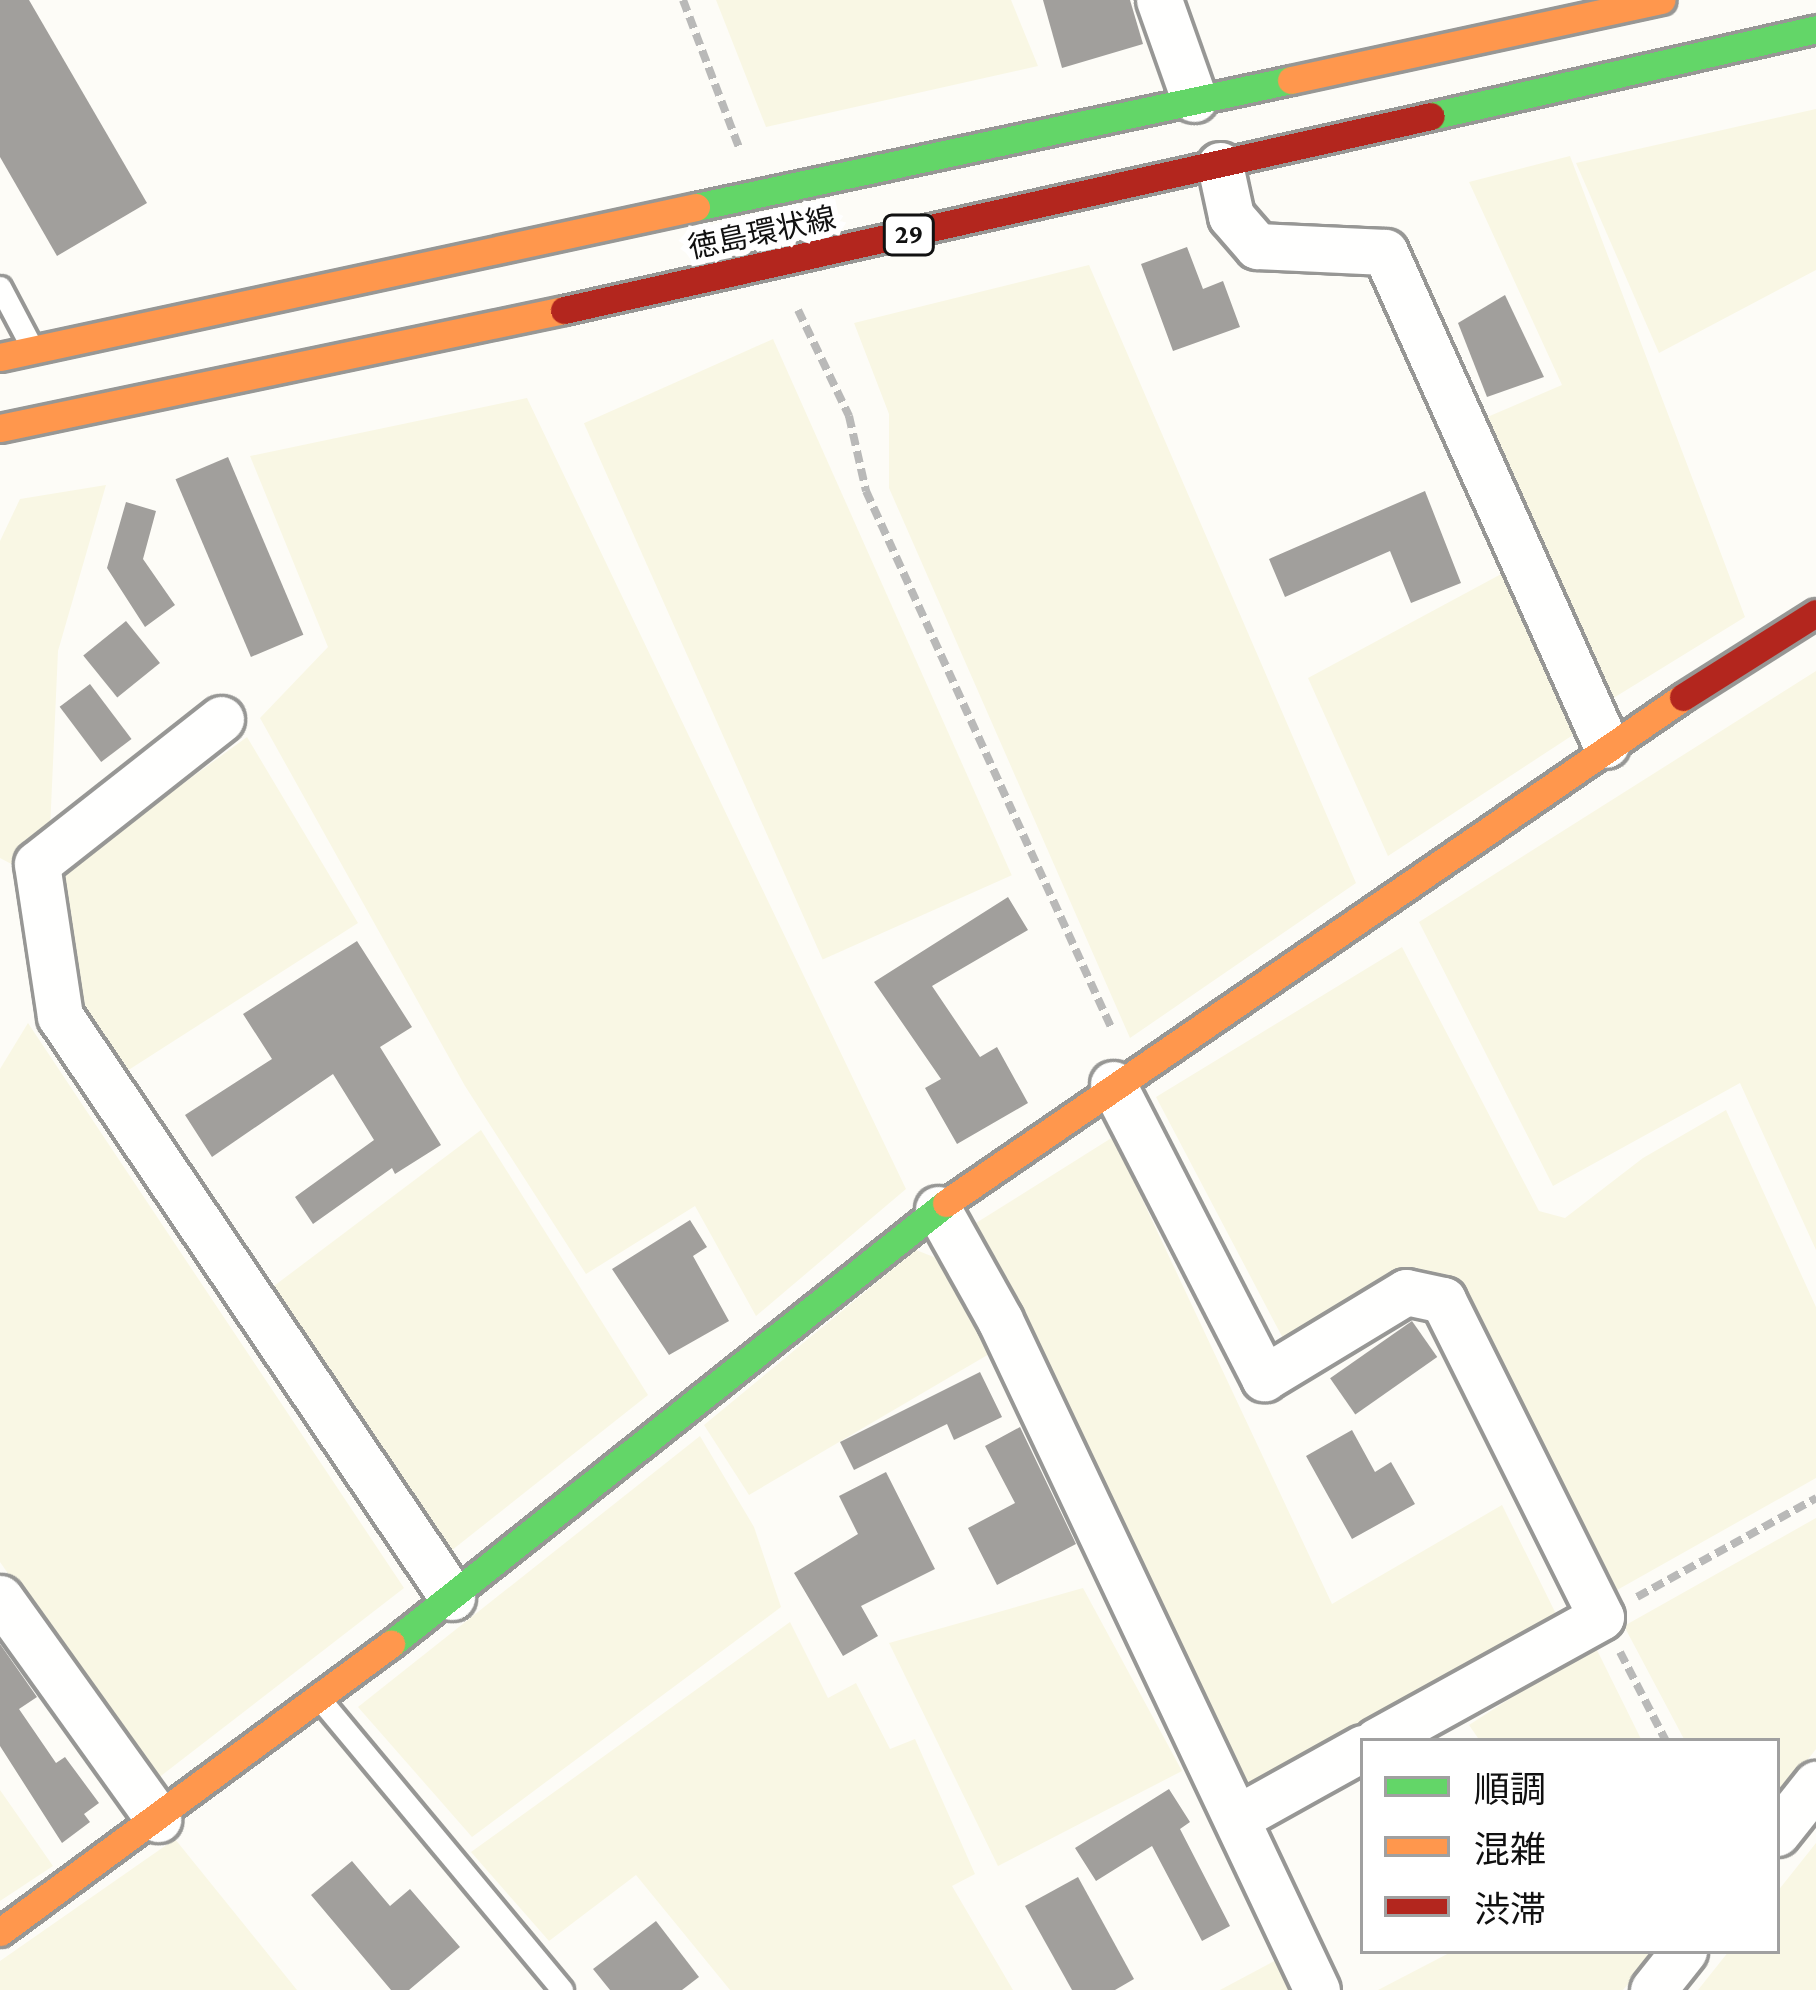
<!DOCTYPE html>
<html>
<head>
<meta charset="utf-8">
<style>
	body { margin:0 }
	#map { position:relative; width:1816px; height:1990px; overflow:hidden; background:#fdfcf7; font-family:"Crimson Pro","Noto Sans JP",serif }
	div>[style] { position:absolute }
	.farmland>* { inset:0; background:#f9f7e4; transform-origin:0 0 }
	.building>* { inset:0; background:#a19f9c; transform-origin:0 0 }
	.path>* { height:8px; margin-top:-4px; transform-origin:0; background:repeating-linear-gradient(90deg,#b9b9b8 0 12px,transparent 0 18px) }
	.roads { filter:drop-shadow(3px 0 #979795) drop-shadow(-3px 0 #979795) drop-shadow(0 3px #979795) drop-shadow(0 -3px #979795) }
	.lane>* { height:21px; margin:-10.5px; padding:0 10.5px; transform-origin:10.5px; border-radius:10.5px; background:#fffffe }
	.street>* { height:45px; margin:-22.5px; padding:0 22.5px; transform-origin:22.5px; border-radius:22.5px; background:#fffffe }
	.fast>* { height:27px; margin:-13.5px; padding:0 13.5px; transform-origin:13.5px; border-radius:13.5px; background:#63d668 }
	.slow>* { height:27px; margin:-13.5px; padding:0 13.5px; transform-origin:13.5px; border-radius:13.5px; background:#ff974d }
	.jam>* { height:27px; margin:-13.5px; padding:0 13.5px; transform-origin:13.5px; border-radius:13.5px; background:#b3261e }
	span { translate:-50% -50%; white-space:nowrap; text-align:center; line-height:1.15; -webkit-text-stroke:12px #fff; paint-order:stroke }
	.shield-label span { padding:3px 9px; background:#fff; border:3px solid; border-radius:9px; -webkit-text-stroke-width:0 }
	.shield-label { font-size:27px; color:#111; font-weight:700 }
	.street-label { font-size:30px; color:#111 }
	.legend { position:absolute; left:1360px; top:1738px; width:420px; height:216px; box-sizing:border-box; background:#fff; border:3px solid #a0a0a0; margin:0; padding:15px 21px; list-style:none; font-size:36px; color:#111 }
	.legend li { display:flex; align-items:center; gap:24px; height:60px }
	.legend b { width:60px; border:3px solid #a0a0a0 }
</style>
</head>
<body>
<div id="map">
	<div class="farmland">
		<i style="clip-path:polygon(716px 0,1011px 0,1038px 66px,766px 127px)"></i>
		<i style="clip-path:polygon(1816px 109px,1816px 270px,1659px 353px,1576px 163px)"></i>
		<i style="clip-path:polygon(1570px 156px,1745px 617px,1607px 702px,1485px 418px,1562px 385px,1469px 182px)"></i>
		<i style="clip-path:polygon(1089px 265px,1356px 883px,1130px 1038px,889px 488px,889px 414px,854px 323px)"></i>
		<i style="left:773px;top:339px;width:587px;height:207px;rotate:66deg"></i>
		<i style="clip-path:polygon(527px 398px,906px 1189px,756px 1316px,695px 1206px,586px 1274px,465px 1086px,260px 718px,328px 647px,250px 456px)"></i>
		<i style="clip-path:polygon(106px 485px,58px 651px,50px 830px,19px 868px,0 858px,0 541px,20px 499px)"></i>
		<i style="clip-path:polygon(1505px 572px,1576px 733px,1388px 856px,1308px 678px)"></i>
		<i style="clip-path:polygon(1816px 671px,1816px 1250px,1740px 1083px,1553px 1186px,1419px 922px)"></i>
		<i style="clip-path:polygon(247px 737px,358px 923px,116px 1078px,74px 990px,52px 879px)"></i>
		<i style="clip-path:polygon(1402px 947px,1539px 1211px,1565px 1218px,1643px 1158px,1726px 1110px,1816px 1307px,1816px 1478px,1610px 1594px,1450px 1281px,1411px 1270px,1287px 1346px,1156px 1097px)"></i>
		<i style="clip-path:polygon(28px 1023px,404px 1588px,153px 1782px,0 1562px,0 1069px)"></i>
		<i style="clip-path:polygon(481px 1130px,648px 1395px,437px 1562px,262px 1295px)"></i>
		<i style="clip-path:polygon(1113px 1137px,1332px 1604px,1502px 1505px,1562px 1626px,1252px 1793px,976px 1223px)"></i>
		<i style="clip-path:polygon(916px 1250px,949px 1263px,996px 1350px,749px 1495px,704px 1425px)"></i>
		<i style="clip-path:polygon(700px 1436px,754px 1527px,781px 1607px,472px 1837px,358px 1707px)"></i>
		<i style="clip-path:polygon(1816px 1518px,1816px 1749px,1777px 1799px,1777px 1741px,1685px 1741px,1624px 1626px)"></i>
		<i style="clip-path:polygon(1083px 1588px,1182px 1771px,998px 1866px,889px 1643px)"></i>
		<i style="clip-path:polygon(790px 1622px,828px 1698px,856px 1683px,890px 1749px,915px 1739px,975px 1874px,952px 1886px,1013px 1990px,730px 1990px,636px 1875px,549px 1941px,471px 1852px)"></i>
		<i style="clip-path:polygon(1594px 1644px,1642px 1741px,1480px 1741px,1469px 1725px)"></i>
		<i style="clip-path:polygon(0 1790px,53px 1866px,0 1901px)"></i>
		<i style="clip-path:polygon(175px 1839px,297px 1990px,0 1990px,0 1961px)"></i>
		<i style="clip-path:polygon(1816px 1843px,1816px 1990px,1698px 1990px,1729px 1951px,1777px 1951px,1777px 1892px)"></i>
		<i style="clip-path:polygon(1453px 1951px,1656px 1951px,1623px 1990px,1378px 1990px)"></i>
		<i style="clip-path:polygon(1278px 1959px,1292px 1990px,1220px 1990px)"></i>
	</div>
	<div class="building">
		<i style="clip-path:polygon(0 0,29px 0,147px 203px,57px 256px,0 157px)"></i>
		<i style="clip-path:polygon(1043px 0,1130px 0,1143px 44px,1062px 68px)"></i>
		<i style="clip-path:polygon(1187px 247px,1203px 289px,1223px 281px,1240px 327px,1173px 351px,1141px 264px)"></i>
		<i style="clip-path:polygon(1505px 295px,1544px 377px,1487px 397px,1458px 323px)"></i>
		<i style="left:228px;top:457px;width:193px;height:57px;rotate:67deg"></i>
		<i style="clip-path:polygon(1425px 491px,1461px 583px,1411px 603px,1390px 551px,1285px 597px,1269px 559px)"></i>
		<i style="clip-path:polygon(126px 502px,156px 511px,143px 559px,175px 605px,145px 627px,107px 568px)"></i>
		<i style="left:126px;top:621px;width:54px;height:55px;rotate:51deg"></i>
		<i style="left:90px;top:684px;width:69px;height:38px;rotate:53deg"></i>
		<i style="clip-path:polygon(1008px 897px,1028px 930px,932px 986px,980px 1057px,997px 1047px,1028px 1103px,957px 1144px,925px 1088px,941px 1079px,874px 982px)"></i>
		<i style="clip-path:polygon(357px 941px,412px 1027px,380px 1047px,441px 1145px,395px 1174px,392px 1168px,313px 1224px,295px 1197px,374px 1140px,333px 1074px,212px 1157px,185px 1115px,272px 1059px,243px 1014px)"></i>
		<i style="clip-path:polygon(690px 1220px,707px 1247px,693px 1256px,729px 1321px,669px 1355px,612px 1269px)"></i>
		<i style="left:1412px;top:1321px;width:44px;height:100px;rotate:55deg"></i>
		<i style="clip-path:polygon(980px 1372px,1002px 1417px,954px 1440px,947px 1424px,854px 1470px,840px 1442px)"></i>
		<i style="clip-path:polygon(1020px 1427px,1076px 1544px,997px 1585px,968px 1528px,1015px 1503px,985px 1446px)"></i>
		<i style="clip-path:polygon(1352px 1430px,1375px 1472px,1391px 1462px,1415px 1504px,1352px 1539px,1306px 1456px)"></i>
		<i style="clip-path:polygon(886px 1472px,935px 1569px,861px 1606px,878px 1636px,843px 1656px,794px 1573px,858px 1534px,839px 1496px)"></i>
		<i style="clip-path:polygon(0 1644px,37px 1697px,19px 1709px,56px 1763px,65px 1757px,99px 1803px,84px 1814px,90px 1822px,62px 1843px,0 1746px)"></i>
		<i style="clip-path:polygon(1169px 1789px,1190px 1822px,1180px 1829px,1230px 1926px,1202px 1941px,1152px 1846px,1096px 1881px,1075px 1848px)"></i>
		<i style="clip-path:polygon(352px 1861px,390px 1906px,410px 1889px,460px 1947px,409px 1990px,391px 1990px,311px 1895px)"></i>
		<i style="clip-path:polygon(1078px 1877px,1134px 1979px,1115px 1990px,1072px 1990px,1025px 1906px)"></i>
		<i style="clip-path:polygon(656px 1921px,699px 1977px,682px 1990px,610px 1990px,593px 1969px)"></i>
	</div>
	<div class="path">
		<i style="left:683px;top:0;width:160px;rotate:69.2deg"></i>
		<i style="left:798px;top:310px;width:118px;rotate:64.3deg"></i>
		<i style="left:849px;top:416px;width:77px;rotate:77.2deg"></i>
		<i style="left:866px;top:491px;width:589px;rotate:65.44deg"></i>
		<i style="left:1637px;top:1597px;width:205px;rotate:-28.9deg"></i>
		<i style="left:1620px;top:1652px;width:100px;rotate:62.7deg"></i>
	</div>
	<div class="roads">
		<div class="lane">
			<i style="left:0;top:287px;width:64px;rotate:62.2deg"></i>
			<i style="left:324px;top:1704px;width:372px;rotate:50.2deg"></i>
		</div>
		<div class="street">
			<i style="left:1159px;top:0;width:105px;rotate:70.5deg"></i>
			<i style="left:1220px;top:165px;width:52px;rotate:77.8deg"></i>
			<i style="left:1231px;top:216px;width:40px;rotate:49deg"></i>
			<i style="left:1257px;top:246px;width:128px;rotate:2.7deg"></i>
			<i style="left:1385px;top:252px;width:540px;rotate:65.85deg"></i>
			<i style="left:221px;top:719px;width:234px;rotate:141.8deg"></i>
			<i style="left:37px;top:864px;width:154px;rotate:81.4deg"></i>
			<i style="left:60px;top:1016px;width:701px;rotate:55.99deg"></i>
			<i style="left:1113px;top:1084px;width:331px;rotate:62.8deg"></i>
			<i style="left:1264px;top:1378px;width:166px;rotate:-31.2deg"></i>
			<i style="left:1406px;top:1292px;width:38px;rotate:12deg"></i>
			<i style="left:1443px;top:1300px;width:354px;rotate:63.5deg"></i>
			<i style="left:1601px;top:1617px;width:257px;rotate:151.1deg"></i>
			<i style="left:938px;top:1209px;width:127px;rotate:60.8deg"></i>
			<i style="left:1000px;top:1320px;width:741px;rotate:64.68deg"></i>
			<i style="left:0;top:1598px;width:272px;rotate:54.4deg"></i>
			<i style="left:1237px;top:1818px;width:144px;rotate:-29.1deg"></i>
			<i style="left:1777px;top:1833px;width:63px;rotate:-51.5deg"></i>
			<i style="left:1653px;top:1990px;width:50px;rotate:-51.5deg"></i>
		</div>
		<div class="fast">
			<i style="left:1431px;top:116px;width:395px;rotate:-12.7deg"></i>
			<i style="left:696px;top:207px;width:608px;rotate:-12.05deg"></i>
			<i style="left:391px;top:1644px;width:709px;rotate:-38.47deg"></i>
		</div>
		<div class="slow">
			<i style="left:1291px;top:80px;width:379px;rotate:-12.2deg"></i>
			<i style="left:0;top:357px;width:712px;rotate:-12.16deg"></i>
			<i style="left:0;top:428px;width:576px;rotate:-11.82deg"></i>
			<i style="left:946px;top:1203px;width:894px;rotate:-34.47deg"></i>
			<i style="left:0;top:1932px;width:486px;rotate:-36.4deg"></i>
		</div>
		<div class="jam">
			<i style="left:564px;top:310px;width:888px;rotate:-12.61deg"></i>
			<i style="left:1683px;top:697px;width:157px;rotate:-32.3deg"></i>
		</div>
	</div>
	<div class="shield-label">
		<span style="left:909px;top:235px">29</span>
	</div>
	<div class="street-label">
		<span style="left:762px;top:233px;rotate:-12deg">徳島環状線</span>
	</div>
	<ul class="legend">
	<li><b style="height:15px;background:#63d668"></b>順調</li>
	<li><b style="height:15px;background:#ff974d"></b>混雑</li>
	<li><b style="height:15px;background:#b3261e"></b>渋滞</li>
	</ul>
</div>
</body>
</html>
